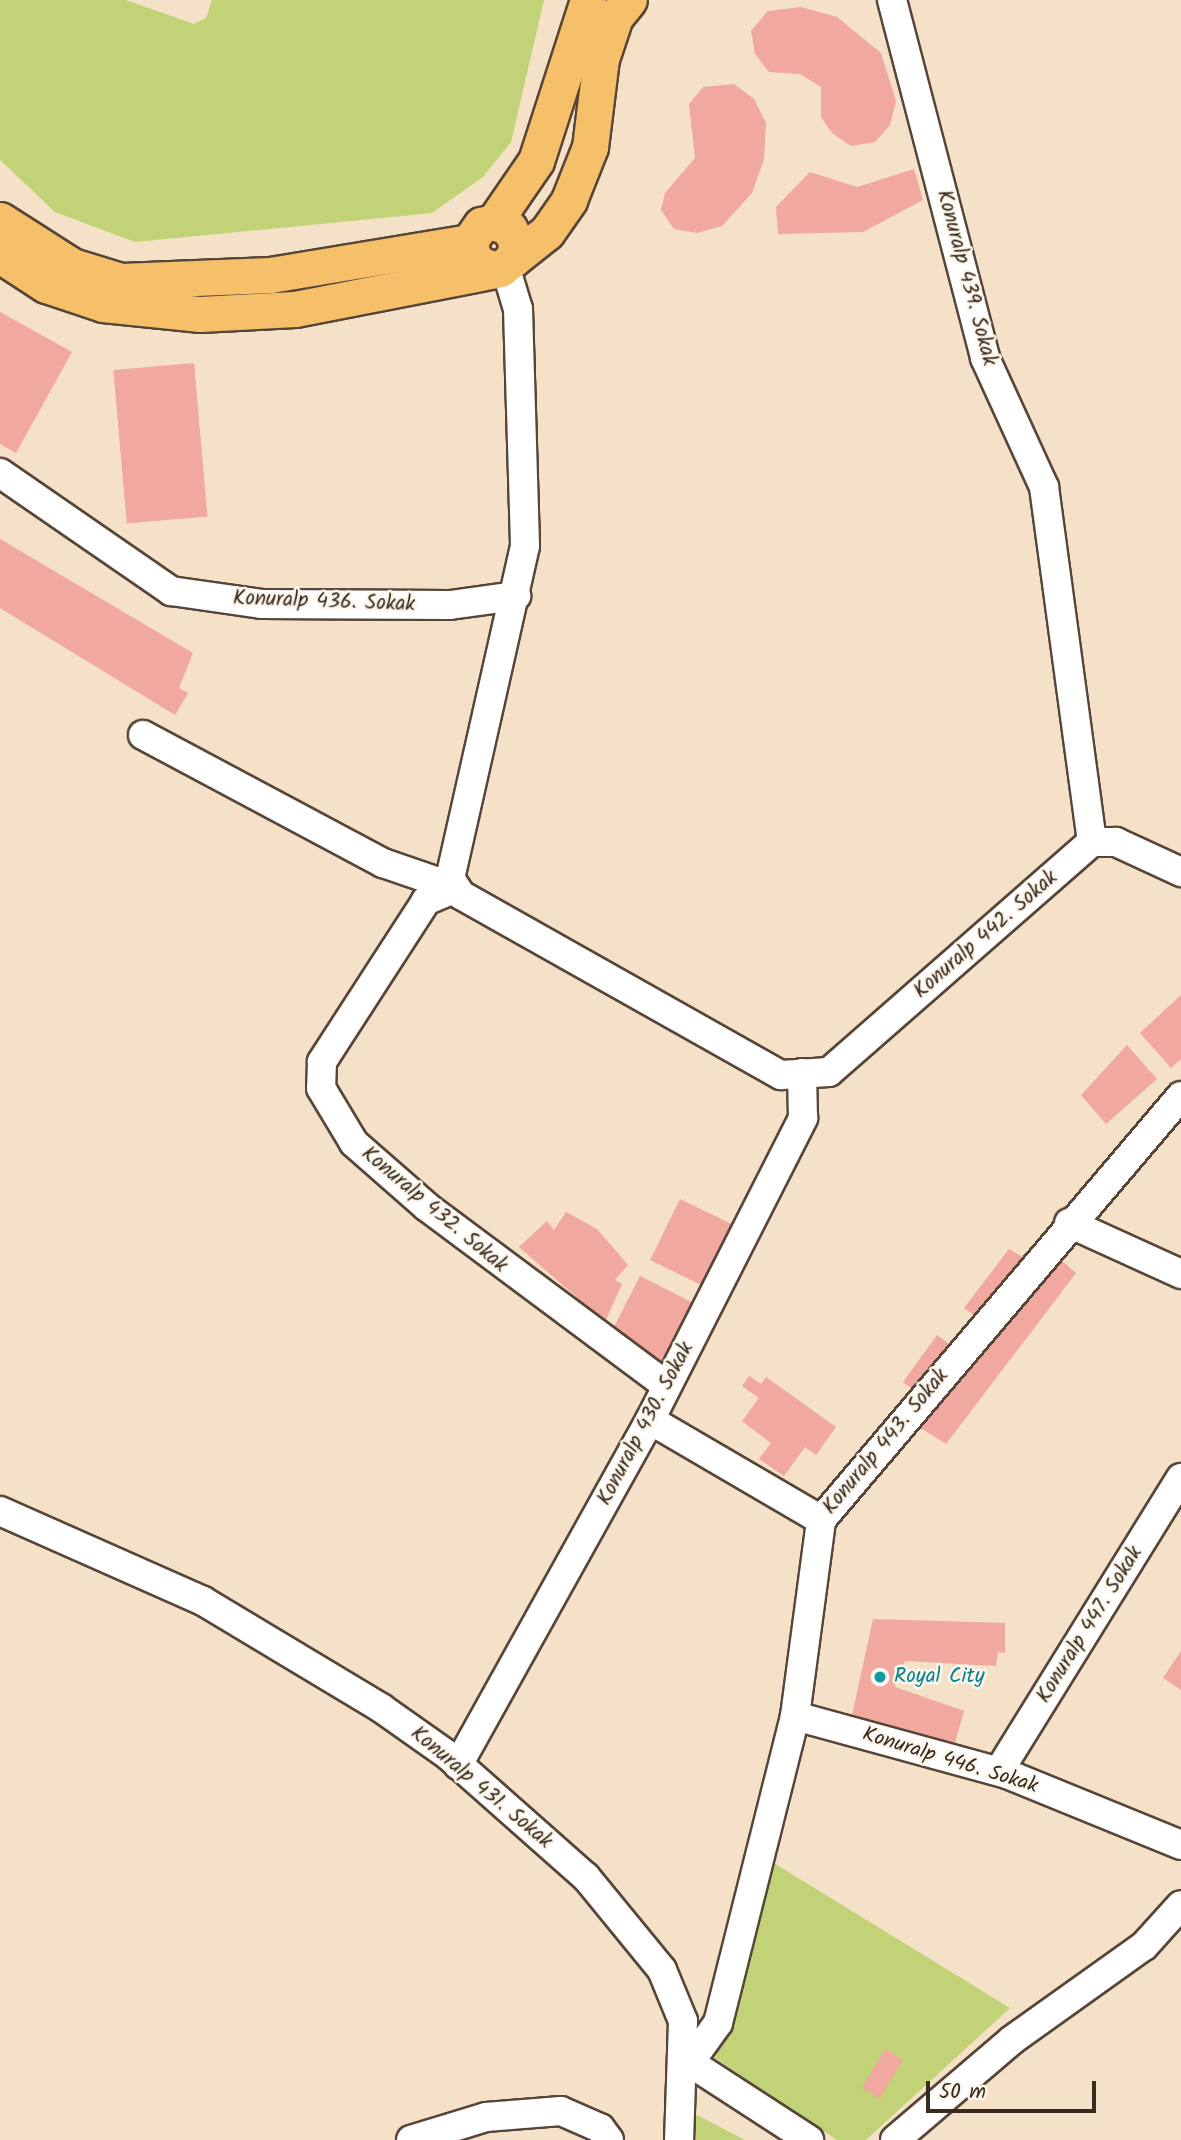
<!DOCTYPE html>
<html>
<head>
<meta charset="utf-8">
<style>
	body { margin:0 }
	#map { position:relative; width:1181px; height:2140px; overflow:hidden; background:#f5e1c8; font-family:Kalam,sans-serif }
	div>[style] { position:absolute }
	.green>* { inset:0; background:#c1d376 }
	.building>* { inset:0; background:#f0a89f; transform-origin:0 0 }
	.roads { filter:drop-shadow(2px 0 #574538) drop-shadow(-2px 0 #574538) drop-shadow(0 2px #574538) drop-shadow(0 -2px #574538) }
	.minor>* { height:28px; margin:-14px; padding:0 14px; transform-origin:14px; border-radius:14px; background:#fff }
	.major>* { height:35px; margin:-17.5px; padding:0 17.5px; transform-origin:17.5px; border-radius:17.5px; background:#f6c06b }
	.dots>* { width:19px; height:19px; translate:-50% -50%; box-sizing:border-box; border:4px solid #fbf7ec; border-radius:50% }
	span { translate:-50% -50%; white-space:nowrap; text-align:center; line-height:1.15; -webkit-text-stroke:5px #fbf7ec; paint-order:stroke }
	.street-label { font-size:21px; color:#3b2a1e }
	.culture-label { font-size:21px; color:#0d838f }
	.left { translate:0 -50%; text-align:left }
	.scale { position:absolute; left:926px; top:2081px; width:170px; height:32px; box-sizing:border-box; border:4px solid #3b2a1e; border-top:0; padding-left:9px; font-size:21px; line-height:24px; white-space:nowrap; color:#3b2a1e; -webkit-text-stroke:5px #fbf7ec; paint-order:stroke }
</style>
</head>
<body>
<div id="map">
	<div class="green">
		<i style="clip-path:polygon(0 0,126px 0,194px 24px,206px 18px,212px 0,544px 0,511px 142px,483px 177px,432px 213px,135px 242px,55px 212px,0 160px)"></i>
		<i style="clip-path:polygon(764px 1857px,1010px 2008px,866px 2140px,837px 2140px,715px 2058px)"></i>
		<i style="clip-path:polygon(695px 2114px,745px 2140px,692px 2140px)"></i>
	</div>
	<div class="building">
		<i style="clip-path:polygon(801px 7px,837px 17px,881px 53px,896px 101px,890px 125px,875px 142px,851px 146px,832px 133px,821px 117px,821px 87px,800px 74px,769px 72px,755px 54px,751px 31px,768px 11px)"></i>
		<i style="clip-path:polygon(734px 84px,754px 99px,766px 123px,764px 159px,752px 193px,722px 226px,697px 233px,674px 229px,661px 210px,665px 193px,695px 158px,689px 104px,703px 87px)"></i>
		<i style="clip-path:polygon(914px 169px,923px 200px,863px 232px,778px 234px,776px 207px,810px 172px,857px 187px)"></i>
		<i style="clip-path:polygon(0 312px,72px 352px,16px 453px,0 444px)"></i>
		<i style="left:194px;top:363px;width:154px;height:81px;rotate:85deg"></i>
		<i style="clip-path:polygon(0 539px,193px 653px,179px 688px,188px 693px,175px 715px,0 608px)"></i>
		<i style="clip-path:polygon(1181px 995px,1181px 1059px,1171px 1068px,1140px 1033px)"></i>
		<i style="clip-path:polygon(1127px 1045px,1157px 1079px,1106px 1124px,1081px 1095px)"></i>
		<i style="left:680px;top:1199px;width:67px;height:68px;rotate:26deg"></i>
		<i style="clip-path:polygon(566px 1212px,597px 1229px,628px 1265px,615px 1280px,622px 1284px,605px 1322px,519px 1247px,547px 1221px,554px 1230px)"></i>
		<i style="clip-path:polygon(1038px 1240px,1076px 1273px,946px 1444px,919px 1427px,934px 1406px,903px 1382px,937px 1335px,966px 1356px,989px 1326px,964px 1308px,1009px 1249px,1026px 1259px)"></i>
		<i style="left:640px;top:1276px;width:80px;height:68px;rotate:27deg"></i>
		<i style="clip-path:polygon(749px 1376px,761px 1384px,766px 1377px,836px 1427px,816px 1455px,805px 1447px,784px 1476px,759px 1459px,771px 1443px,742px 1421px,759px 1398px,742px 1386px)"></i>
		<i style="clip-path:polygon(873px 1619px,1005px 1623px,1005px 1653px,998px 1652px,996px 1666px,905px 1661px,895px 1687px,964px 1711px,953px 1750px,851px 1720px)"></i>
		<i style="clip-path:polygon(1181px 1651px,1181px 1690px,1163px 1678px)"></i>
		<i style="left:885px;top:2049px;width:21px;height:45px;rotate:31deg"></i>
	</div>
	<div class="roads">
		<div class="minor">
			<i style="left:892px;top:0;width:370px;rotate:75.4deg"></i>
			<i style="left:985px;top:358px;width:142px;rotate:65.4deg"></i>
			<i style="left:1044px;top:487px;width:358px;rotate:82.3deg"></i>
			<i style="left:505px;top:266px;width:45px;rotate:73.2deg"></i>
			<i style="left:518px;top:309px;width:237px;rotate:88.3deg"></i>
			<i style="left:525px;top:546px;width:340px;rotate:102.7deg"></i>
			<i style="left:450px;top:878px;width:20px;rotate:57deg"></i>
			<i style="left:461px;top:895px;width:367px;rotate:29.4deg"></i>
			<i style="left:781px;top:1075px;width:48px;rotate:-3.6deg"></i>
			<i style="left:829px;top:1072px;width:349px;rotate:-41.2deg"></i>
			<i style="left:1092px;top:842px;width:24px"></i>
			<i style="left:1116px;top:842px;width:72px;rotate:24.8deg"></i>
			<i style="left:0;top:473px;width:208px;rotate:34.6deg"></i>
			<i style="left:171px;top:591px;width:91px;rotate:8.2deg"></i>
			<i style="left:261px;top:604px;width:189px;rotate:0.3deg"></i>
			<i style="left:450px;top:605px;width:67px;rotate:-7.8deg"></i>
			<i style="left:143px;top:735px;width:272px;rotate:28.1deg"></i>
			<i style="left:383px;top:863px;width:77px;rotate:18.9deg"></i>
			<i style="left:456px;top:888px;width:33px;rotate:157deg"></i>
			<i style="left:426px;top:901px;width:192px;rotate:122.9deg"></i>
			<i style="left:322px;top:1062px;width:26px;rotate:92deg"></i>
			<i style="left:321px;top:1088px;width:64px;rotate:59deg"></i>
			<i style="left:354px;top:1143px;width:97px;rotate:41.2deg"></i>
			<i style="left:427px;top:1207px;width:299px;rotate:36.7deg"></i>
			<i style="left:1069px;top:1223px;width:123px;rotate:24.5deg"></i>
			<i style="left:650px;top:1420px;width:198px;rotate:30.3deg"></i>
			<i style="left:0;top:1511px;width:222px;rotate:23.9deg"></i>
			<i style="left:203px;top:1601px;width:208px;rotate:31deg"></i>
			<i style="left:381px;top:1708px;width:83px;rotate:35.2deg"></i>
			<i style="left:449px;top:1756px;width:183px;rotate:41.5deg"></i>
			<i style="left:586px;top:1877px;width:120px;rotate:50.7deg"></i>
			<i style="left:662px;top:1970px;width:55px;rotate:67.6deg"></i>
			<i style="left:683px;top:2021px;width:119px;rotate:91.9deg"></i>
			<i style="left:795px;top:1716px;width:220px;rotate:15.3deg"></i>
			<i style="left:1007px;top:1774px;width:188px;rotate:22.2deg"></i>
			<i style="left:458px;top:1765px;width:395px;rotate:-60.9deg"></i>
			<i style="left:650px;top:1420px;width:339px;rotate:-63.1deg"></i>
			<i style="left:803px;top:1118px;width:45px;rotate:-91.3deg"></i>
			<i style="left:999px;top:1771px;width:345px;rotate:-58.2deg"></i>
			<i style="left:686px;top:2060px;width:147px;rotate:33deg"></i>
			<i style="left:690px;top:2062px;width:48px;rotate:-54.3deg"></i>
			<i style="left:718px;top:2023px;width:317px;rotate:-75.9deg"></i>
			<i style="left:795px;top:1716px;width:198px;rotate:-82.4deg"></i>
			<i style="left:821px;top:1520px;width:556px;rotate:-49.67deg"></i>
			<i style="left:411px;top:2140px;width:78px;rotate:-17deg"></i>
			<i style="left:486px;top:2117px;width:75px;rotate:-4.6deg"></i>
			<i style="left:561px;top:2111px;width:43px;rotate:23.6deg"></i>
			<i style="left:600px;top:2128px;width:15px;rotate:53deg"></i>
			<i style="left:895px;top:2140px;width:154px;rotate:-40.5deg"></i>
			<i style="left:1012px;top:2040px;width:162px;rotate:-35.5deg"></i>
			<i style="left:1144px;top:1946px;width:55px;rotate:-47.9deg"></i>
		</div>
		<div class="major">
			<i style="left:0;top:220px;width:85px;rotate:32.6deg"></i>
			<i style="left:72px;top:266px;width:51px;rotate:17deg"></i>
			<i style="left:121px;top:281px;width:149px;rotate:-2.3deg"></i>
			<i style="left:270px;top:275px;width:202px;rotate:-9.4deg"></i>
			<i style="left:494px;top:222px;width:74px;rotate:-55.5deg"></i>
			<i style="left:536px;top:161px;width:169px;rotate:-72.1deg"></i>
			<i style="left:0;top:255px;width:55px;rotate:33.1deg"></i>
			<i style="left:46px;top:285px;width:60px;rotate:18.4deg"></i>
			<i style="left:103px;top:304px;width:98px;rotate:5.9deg"></i>
			<i style="left:200px;top:314px;width:95px;rotate:-3deg"></i>
			<i style="left:295px;top:309px;width:209px;rotate:-11deg"></i>
			<i style="left:500px;top:269px;width:16px;rotate:-38deg"></i>
			<i style="left:513px;top:259px;width:16px;rotate:-76deg"></i>
			<i style="left:517px;top:243px;width:17px;rotate:-118deg"></i>
			<i style="left:509px;top:228px;width:16px;rotate:-158deg"></i>
			<i style="left:494px;top:222px;width:13px;rotate:167deg"></i>
			<i style="left:481px;top:225px;width:21px;rotate:125deg"></i>
			<i style="left:469px;top:242px;width:21px;rotate:73deg"></i>
			<i style="left:475px;top:262px;width:22px;rotate:22deg"></i>
			<i style="left:513px;top:259px;width:43px;rotate:-38.5deg"></i>
			<i style="left:547px;top:232px;width:39px;rotate:-55deg"></i>
			<i style="left:569px;top:200px;width:57px;rotate:-68.4deg"></i>
			<i style="left:590px;top:147px;width:89px;rotate:-82.9deg"></i>
			<i style="left:601px;top:59px;width:44px;rotate:-71.6deg"></i>
			<i style="left:615px;top:17px;width:22px;rotate:-51deg"></i>
		</div>
	</div>
	<div class="dots">
		<i style="left:880px;top:1677px;background:#0f9aa8"></i>
	</div>
	<div class="street-label">
		<span style="left:966px;top:278px;rotate:75deg">Konuralp 439. Sokak</span>
		<span style="left:324px;top:602px;rotate:2deg">Konuralp 436. Sokak</span>
		<span style="left:986px;top:935px;rotate:-41deg">Konuralp 442. Sokak</span>
		<span style="left:434px;top:1210px;rotate:40deg">Konuralp 432. Sokak</span>
		<span style="left:646px;top:1424px;rotate:-62deg">Konuralp 430. Sokak</span>
		<span style="left:886px;top:1442px;rotate:-50deg">Konuralp 443. Sokak</span>
		<span style="left:1090px;top:1625px;rotate:-58deg">Konuralp 447. Sokak</span>
		<span style="left:950px;top:1761px;rotate:17deg">Konuralp 446. Sokak</span>
		<span style="left:481px;top:1788px;rotate:40deg">Konuralp 431. Sokak</span>
	</div>
	<div class="culture-label">
		<span class="left" style="left:894px;top:1677px">Royal City</span>
	</div>
	<div class="scale">50 m</div>
</div>
</body>
</html>
